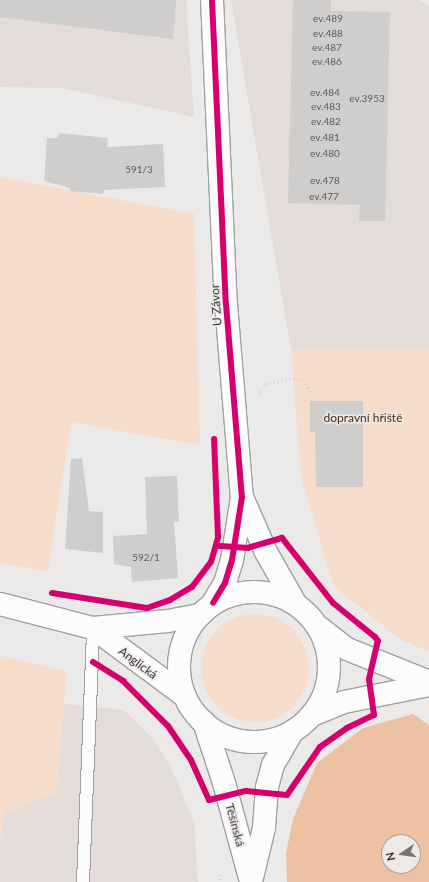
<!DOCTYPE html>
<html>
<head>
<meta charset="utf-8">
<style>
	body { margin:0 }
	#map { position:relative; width:429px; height:882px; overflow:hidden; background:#eceae8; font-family:Lato,sans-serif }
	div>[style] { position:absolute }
	.built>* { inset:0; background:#e3dcd8 }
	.green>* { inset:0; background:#f5dccb }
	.round { border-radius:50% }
	.forest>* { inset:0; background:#edc2a3 }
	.building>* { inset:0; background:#cfcecc }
	.path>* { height:2.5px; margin-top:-1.25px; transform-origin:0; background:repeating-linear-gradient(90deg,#d4d3d3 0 1px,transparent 0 4px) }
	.roads { filter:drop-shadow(1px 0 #a2a09f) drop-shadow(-1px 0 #a2a09f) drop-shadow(0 1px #a2a09f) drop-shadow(0 -1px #a2a09f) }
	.lane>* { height:12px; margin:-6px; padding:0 6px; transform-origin:6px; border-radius:6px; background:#fcfcfc }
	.street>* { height:22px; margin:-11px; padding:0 11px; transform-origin:11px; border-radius:11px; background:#fcfcfc }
	.secondary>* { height:22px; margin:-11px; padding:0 11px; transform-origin:11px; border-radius:11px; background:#fcfcfc }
	.secondary>.ring { margin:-11px; padding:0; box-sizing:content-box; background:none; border:22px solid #fcfcfc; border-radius:50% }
	.cycleway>* { height:6px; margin:-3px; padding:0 3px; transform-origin:3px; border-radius:3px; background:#d6006c }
	span { translate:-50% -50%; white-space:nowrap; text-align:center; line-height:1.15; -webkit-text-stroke:3px #ede9e7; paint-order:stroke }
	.number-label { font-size:10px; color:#5d5b5b }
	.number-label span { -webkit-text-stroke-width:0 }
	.street-label { font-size:12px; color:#373535 }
	.park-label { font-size:12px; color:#492a13 }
	.north { position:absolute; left:381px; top:834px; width:40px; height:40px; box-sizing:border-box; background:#ede9e7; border:1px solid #a4a1a0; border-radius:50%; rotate:257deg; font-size:11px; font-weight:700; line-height:16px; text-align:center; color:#373535 }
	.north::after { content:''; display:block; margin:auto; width:14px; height:18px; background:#767474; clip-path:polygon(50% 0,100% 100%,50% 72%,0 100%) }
</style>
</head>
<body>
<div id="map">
	<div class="built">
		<i style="clip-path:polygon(0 0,186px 0,194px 117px,62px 88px,0 87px)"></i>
		<i style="clip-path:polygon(231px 0,418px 0,429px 6px,429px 349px,291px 350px)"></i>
		<i style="clip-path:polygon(64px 704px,124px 710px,153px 739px,169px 763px,194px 822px,198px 882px,0 882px,0 842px,4px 813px,56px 792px)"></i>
	</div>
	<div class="green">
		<i style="clip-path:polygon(0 177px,194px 214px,200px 445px,71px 422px,48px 571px,0 563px)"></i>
		<i style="clip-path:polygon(429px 349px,429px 651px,403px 641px,338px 590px,332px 582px,301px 476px,291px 350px)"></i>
		<i class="round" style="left:201px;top:614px;width:108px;height:108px"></i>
		<i style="clip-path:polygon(0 656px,67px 671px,56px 792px,4px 813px,0 842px)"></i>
	</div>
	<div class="forest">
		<i style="clip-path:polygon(evenodd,413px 714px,429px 725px,429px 882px,287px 882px,286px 853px,293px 819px,317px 763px,363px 728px,413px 714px,389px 842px,413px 842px,413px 866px,389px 866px,389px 842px)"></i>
	</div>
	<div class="building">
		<i style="clip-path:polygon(0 0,176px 0,173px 39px,0 17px)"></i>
		<i style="clip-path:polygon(293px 0,331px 0,331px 11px,390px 12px,385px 221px,359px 221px,360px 205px,288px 203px)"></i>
		<i style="clip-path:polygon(60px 133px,108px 138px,107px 147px,163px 144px,165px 187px,104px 190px,103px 194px,70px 191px,70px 188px,44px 181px,47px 138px,57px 138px)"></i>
		<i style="clip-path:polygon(310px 401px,363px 401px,363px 487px,316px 487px,315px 432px,310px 432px)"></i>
		<i style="clip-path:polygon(82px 458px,89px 511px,103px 512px,103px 553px,65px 549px,71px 459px)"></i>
		<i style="clip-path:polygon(177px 476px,179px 522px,174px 522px,178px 578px,132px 582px,131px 567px,114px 564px,113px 536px,147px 534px,145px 477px)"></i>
	</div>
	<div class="path">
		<i style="left:259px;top:392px;width:11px;rotate:-49deg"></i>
		<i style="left:266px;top:384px;width:28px;rotate:-13deg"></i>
		<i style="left:293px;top:378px;width:11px;rotate:10deg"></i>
		<i style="left:304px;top:380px;width:16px;rotate:63deg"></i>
		<i style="left:221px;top:875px;width:7px;rotate:90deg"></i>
	</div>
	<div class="roads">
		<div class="lane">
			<i style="left:83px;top:882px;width:254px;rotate:-87.7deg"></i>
		</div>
		<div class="street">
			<i style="left:212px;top:0;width:304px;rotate:87.4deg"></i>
			<i style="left:226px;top:304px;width:194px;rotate:85.3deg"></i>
			<i style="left:242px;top:497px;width:64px;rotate:99deg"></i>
			<i style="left:232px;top:560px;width:24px;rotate:107deg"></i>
			<i style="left:225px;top:583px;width:23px;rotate:121deg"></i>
			<i style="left:242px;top:497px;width:60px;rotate:66.4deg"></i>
			<i style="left:266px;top:552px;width:59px;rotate:60.4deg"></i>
		</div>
		<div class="secondary">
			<i class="ring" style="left:179px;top:592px;width:128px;height:128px"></i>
			<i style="left:0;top:604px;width:96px;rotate:14.5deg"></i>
			<i style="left:93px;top:628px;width:75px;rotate:-5.3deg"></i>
			<i style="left:168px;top:621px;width:33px;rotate:-11deg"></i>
			<i style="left:93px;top:628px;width:114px;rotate:36.5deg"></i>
			<i style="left:320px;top:628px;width:34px;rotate:38deg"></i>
			<i style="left:347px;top:649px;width:88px;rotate:21.9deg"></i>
			<i style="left:312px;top:715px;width:35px;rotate:-22deg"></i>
			<i style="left:344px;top:702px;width:87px;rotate:-11.3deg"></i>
			<i style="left:204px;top:722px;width:64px;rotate:71.8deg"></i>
			<i style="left:224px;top:783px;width:103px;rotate:74.7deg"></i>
			<i style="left:251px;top:882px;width:56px;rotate:-76.5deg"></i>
			<i style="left:264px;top:828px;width:41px;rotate:-85.8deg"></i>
			<i style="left:267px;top:787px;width:23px;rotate:-75deg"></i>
			<i style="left:273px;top:765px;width:38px;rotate:-60deg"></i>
		</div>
	</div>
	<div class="cycleway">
		<i style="left:212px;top:0;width:304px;rotate:87.4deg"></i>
		<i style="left:226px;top:304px;width:194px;rotate:85.3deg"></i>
		<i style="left:242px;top:497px;width:64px;rotate:99deg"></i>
		<i style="left:232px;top:560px;width:24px;rotate:107deg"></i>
		<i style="left:225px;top:583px;width:23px;rotate:121deg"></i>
		<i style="left:52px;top:593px;width:96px;rotate:9deg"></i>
		<i style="left:147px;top:608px;width:24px;rotate:-19deg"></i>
		<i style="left:170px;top:600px;width:26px;rotate:-31deg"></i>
		<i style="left:192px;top:587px;width:31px;rotate:-53deg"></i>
		<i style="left:211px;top:562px;width:26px;rotate:-74deg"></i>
		<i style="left:218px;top:537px;width:98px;rotate:-92.3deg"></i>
		<i style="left:93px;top:662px;width:36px;rotate:32deg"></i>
		<i style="left:123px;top:681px;width:64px;rotate:45deg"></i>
		<i style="left:168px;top:726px;width:41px;rotate:55.9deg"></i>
		<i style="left:191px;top:760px;width:44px;rotate:65.8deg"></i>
		<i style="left:209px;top:800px;width:38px;rotate:-14deg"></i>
		<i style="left:246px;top:791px;width:41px;rotate:5.6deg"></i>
		<i style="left:287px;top:795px;width:58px;rotate:-55.5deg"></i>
		<i style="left:320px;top:747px;width:33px;rotate:-35deg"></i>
		<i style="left:347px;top:728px;width:30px;rotate:-26deg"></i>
		<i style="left:374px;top:715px;width:36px;rotate:-98deg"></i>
		<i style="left:369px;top:679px;width:39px;rotate:-77deg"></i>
		<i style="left:378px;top:641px;width:5px;rotate:-127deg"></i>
		<i style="left:375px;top:637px;width:54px;rotate:-141deg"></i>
		<i style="left:333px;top:603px;width:83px;rotate:-128.1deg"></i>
		<i style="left:282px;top:538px;width:35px;rotate:164deg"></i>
		<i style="left:248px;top:548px;width:31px;rotate:-176deg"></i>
	</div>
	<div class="number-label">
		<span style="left:328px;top:19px">ev.489</span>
		<span style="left:328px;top:34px">ev.488</span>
		<span style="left:327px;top:48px">ev.487</span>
		<span style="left:327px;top:62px">ev.486</span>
		<span style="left:325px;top:93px">ev.484</span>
		<span style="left:367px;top:99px">ev.3953</span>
		<span style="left:326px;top:107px">ev.483</span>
		<span style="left:326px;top:122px">ev.482</span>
		<span style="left:325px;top:138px">ev.481</span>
		<span style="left:325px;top:154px">ev.480</span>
		<span style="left:139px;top:170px">591/3</span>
		<span style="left:325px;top:181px">ev.478</span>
		<span style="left:324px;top:197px">ev.477</span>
		<span style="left:146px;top:558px">592/1</span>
	</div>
	<div class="street-label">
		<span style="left:216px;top:305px;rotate:-94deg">U Závor</span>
		<span style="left:138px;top:663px;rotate:37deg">Anglická</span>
		<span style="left:235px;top:825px;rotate:75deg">Těšínská</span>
	</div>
	<div class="park-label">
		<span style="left:363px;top:418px">dopravní hřiště</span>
	</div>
	<div class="north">N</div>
</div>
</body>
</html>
